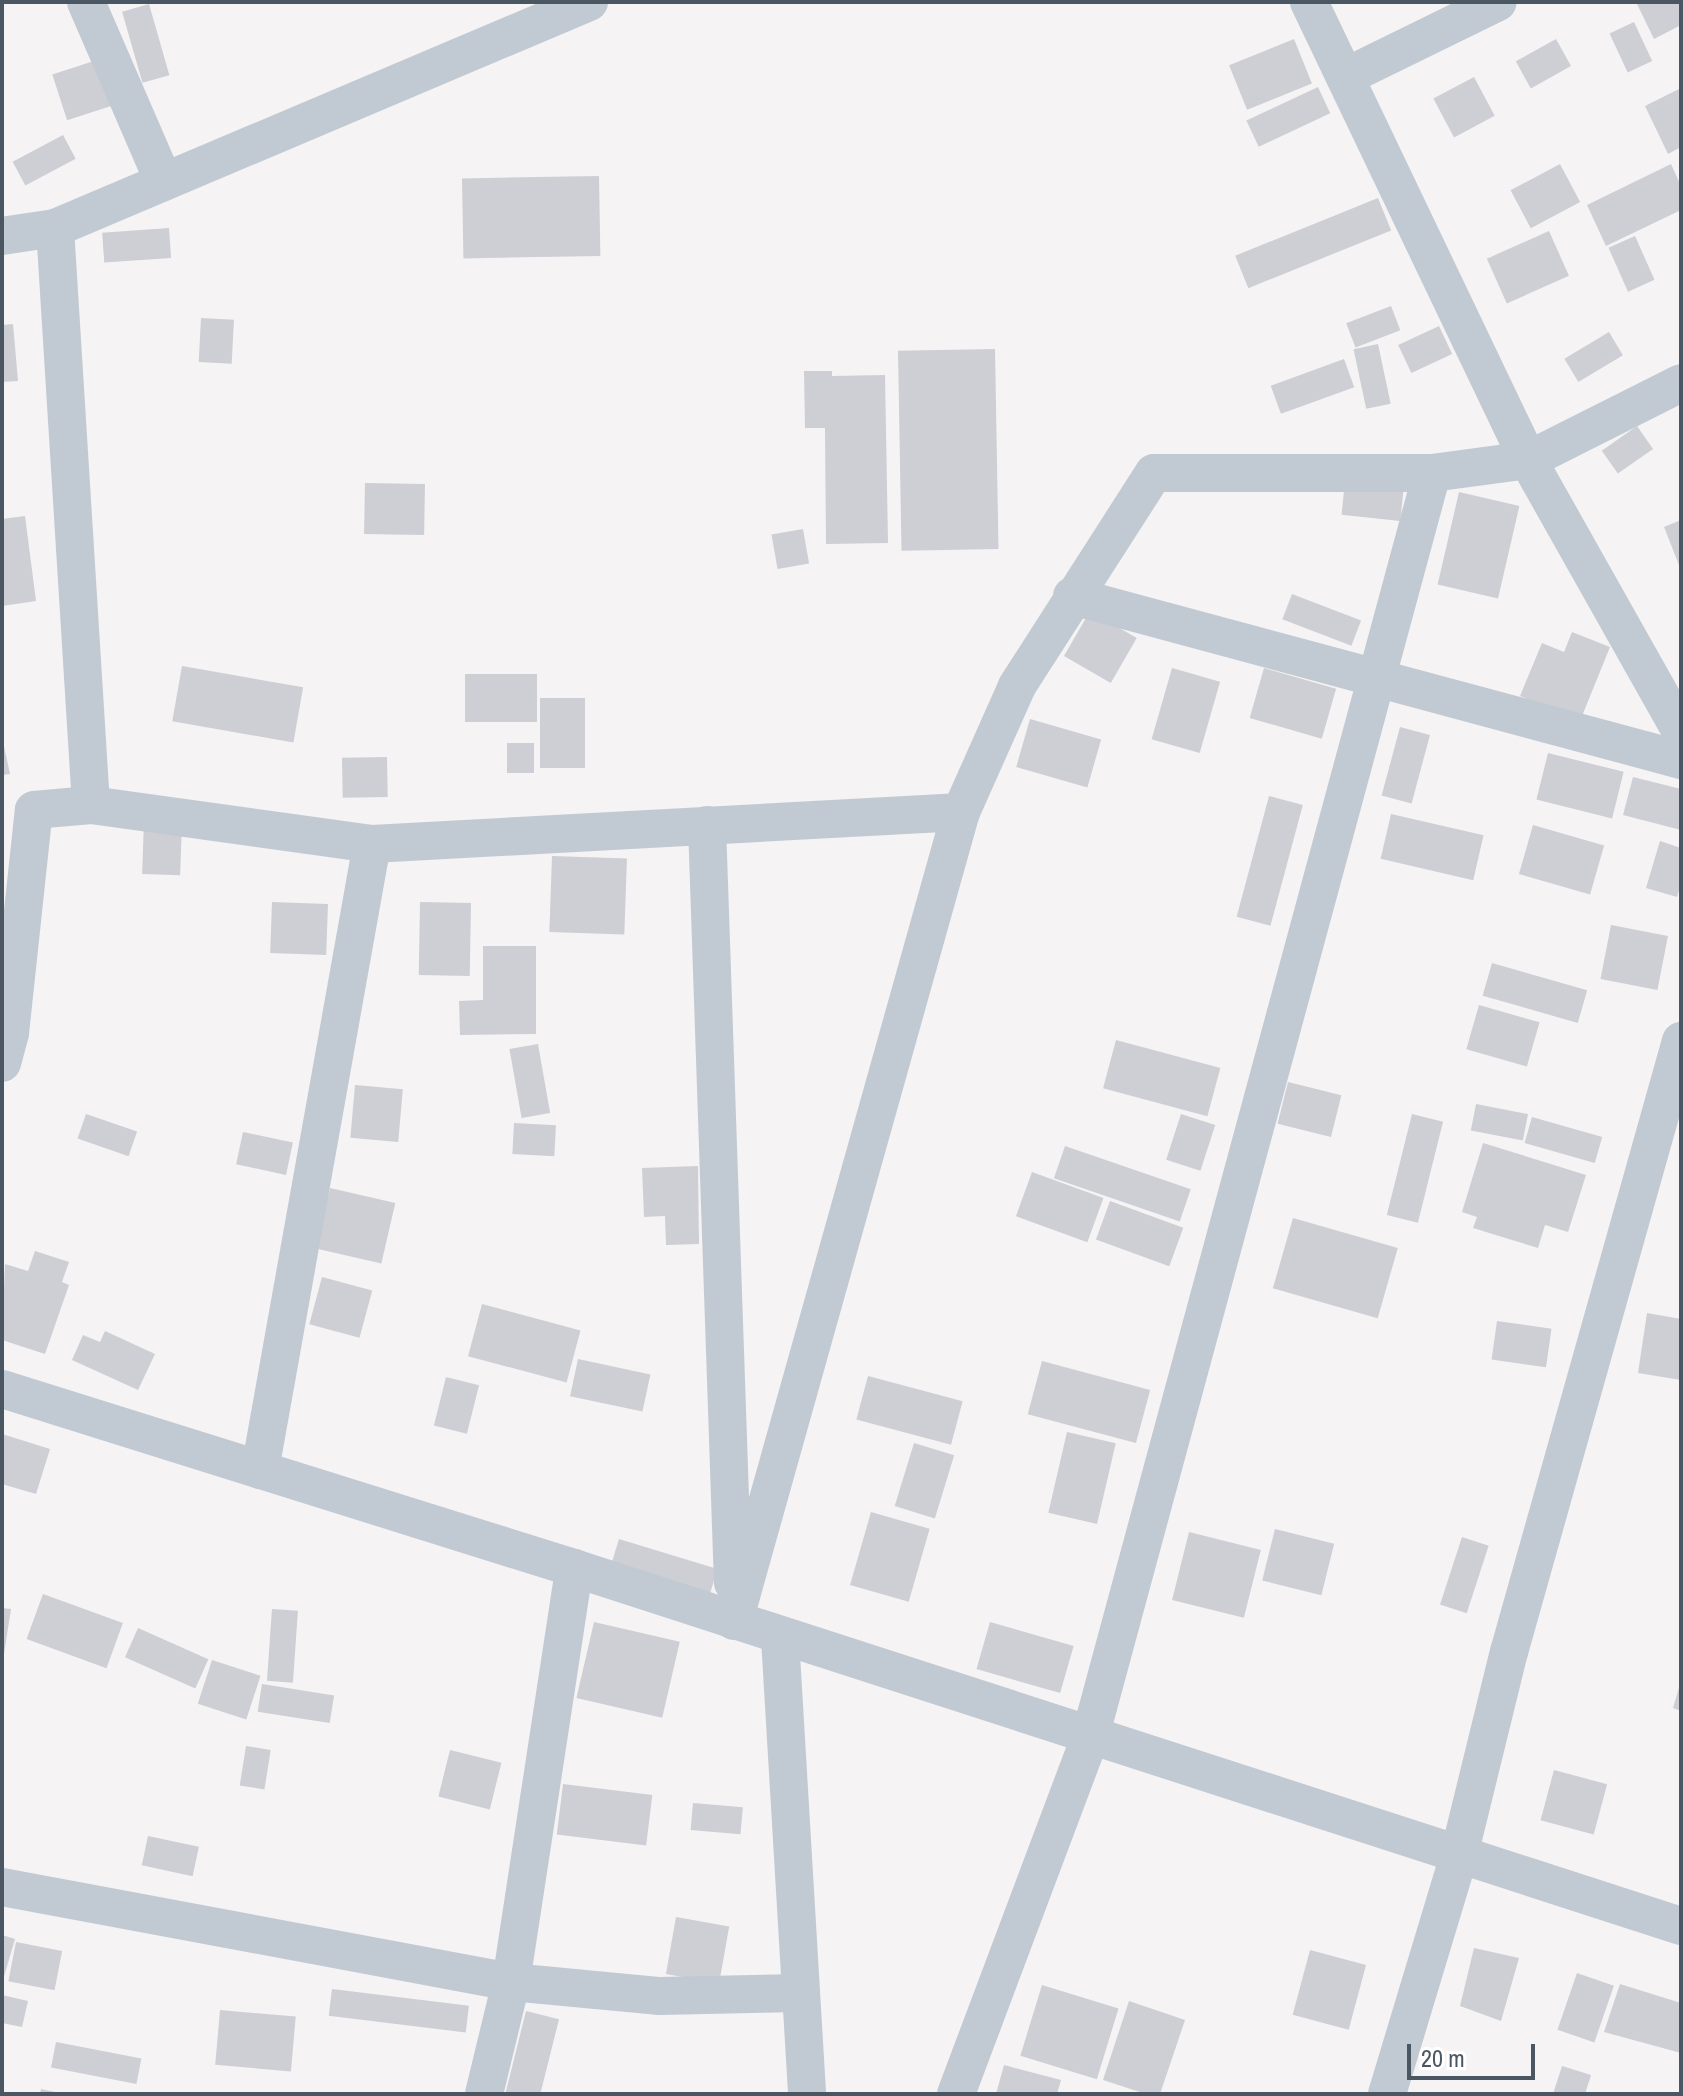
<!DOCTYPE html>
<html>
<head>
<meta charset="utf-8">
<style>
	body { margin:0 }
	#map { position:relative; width:1683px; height:2096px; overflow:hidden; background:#f5f3f3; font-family:"Archivo Narrow",sans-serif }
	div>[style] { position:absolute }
	.building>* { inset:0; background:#cdcfd5; transform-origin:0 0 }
	.street>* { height:38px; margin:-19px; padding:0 19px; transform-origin:19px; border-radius:19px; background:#c1cad2 }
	span { translate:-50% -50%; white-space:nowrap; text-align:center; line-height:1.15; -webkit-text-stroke:8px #fff; paint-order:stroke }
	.frame { position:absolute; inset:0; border:4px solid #4a5661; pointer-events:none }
	.scale { position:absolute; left:1407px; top:2044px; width:128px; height:36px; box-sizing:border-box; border:4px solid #4a5661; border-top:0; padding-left:10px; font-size:24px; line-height:28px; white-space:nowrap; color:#4a5661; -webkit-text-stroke:6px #fff; paint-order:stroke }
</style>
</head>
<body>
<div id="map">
	<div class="building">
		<i style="clip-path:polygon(1636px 2px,1681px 2px,1681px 25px,1654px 39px)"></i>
		<i style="left:149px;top:4px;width:74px;height:28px;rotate:74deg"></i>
		<i style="left:1634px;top:22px;width:43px;height:27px;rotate:65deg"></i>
		<i style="left:1294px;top:39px;width:48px;height:70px;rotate:68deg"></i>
		<i style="left:1556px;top:39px;width:31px;height:46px;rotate:61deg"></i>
		<i style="left:97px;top:60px;width:48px;height:47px;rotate:72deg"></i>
		<i style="left:1474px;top:77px;width:44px;height:46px;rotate:62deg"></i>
		<i style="left:1318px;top:87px;width:29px;height:79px;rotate:65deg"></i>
		<i style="clip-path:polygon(1681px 88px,1681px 147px,1668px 154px,1645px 106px)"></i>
		<i style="left:63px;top:135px;width:27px;height:57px;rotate:62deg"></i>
		<i style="left:1560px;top:164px;width:43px;height:56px;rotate:62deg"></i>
		<i style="clip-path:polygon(1671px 164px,1681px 186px,1681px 210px,1606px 246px,1587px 205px)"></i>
		<i style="left:599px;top:176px;width:80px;height:137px;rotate:89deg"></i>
		<i style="left:1378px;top:198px;width:35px;height:154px;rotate:68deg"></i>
		<i style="left:169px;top:228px;width:30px;height:67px;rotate:86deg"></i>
		<i style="left:1549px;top:231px;width:49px;height:68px;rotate:66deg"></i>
		<i style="left:1635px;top:236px;width:48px;height:29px;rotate:66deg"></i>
		<i style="left:1391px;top:306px;width:26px;height:48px;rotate:69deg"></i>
		<i style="left:201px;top:318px;width:33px;height:44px;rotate:3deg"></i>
		<i style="clip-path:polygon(13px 324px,18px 381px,2px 382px,2px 325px)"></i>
		<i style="left:1439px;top:326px;width:31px;height:45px;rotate:65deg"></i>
		<i style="left:1609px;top:332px;width:27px;height:52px;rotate:59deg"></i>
		<i style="left:1378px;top:344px;width:61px;height:25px;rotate:78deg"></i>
		<i style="left:995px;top:349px;width:200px;height:97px;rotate:89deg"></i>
		<i style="left:1344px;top:359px;width:30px;height:78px;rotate:70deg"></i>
		<i style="clip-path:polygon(804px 371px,832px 371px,832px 376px,885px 375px,888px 543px,826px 544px,825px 428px,805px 428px)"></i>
		<i style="left:1637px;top:426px;width:28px;height:43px;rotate:55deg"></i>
		<i style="left:1345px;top:482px;width:59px;height:33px;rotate:6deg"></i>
		<i style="left:365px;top:483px;width:60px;height:51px;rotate:1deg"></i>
		<i style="left:1459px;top:492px;width:62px;height:95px;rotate:13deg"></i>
		<i style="clip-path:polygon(25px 516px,36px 601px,2px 606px,2px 519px)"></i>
		<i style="clip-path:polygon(1681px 520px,1681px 570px,1664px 527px)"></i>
		<i style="left:803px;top:529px;width:35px;height:32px;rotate:80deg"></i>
		<i style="left:1292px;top:594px;width:74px;height:27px;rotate:21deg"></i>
		<i style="left:1090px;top:611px;width:54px;height:52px;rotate:30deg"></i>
		<i style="clip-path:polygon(1572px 632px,1610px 647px,1580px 721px,1520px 696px,1542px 643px,1564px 652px)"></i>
		<i style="left:182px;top:666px;width:123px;height:56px;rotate:10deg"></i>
		<i style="left:1172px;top:668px;width:50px;height:74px;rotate:16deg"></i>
		<i style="left:1264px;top:668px;width:75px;height:52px;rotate:16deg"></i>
		<i style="left:465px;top:674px;width:72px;height:48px"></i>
		<i style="left:540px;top:698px;width:45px;height:70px"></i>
		<i style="left:1030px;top:719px;width:74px;height:50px;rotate:16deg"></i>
		<i style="left:1400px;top:727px;width:31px;height:71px;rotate:15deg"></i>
		<i style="clip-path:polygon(2px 737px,10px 774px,2px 775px)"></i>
		<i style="left:507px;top:743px;width:27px;height:30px"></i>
		<i style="left:1548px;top:753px;width:78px;height:48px;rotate:14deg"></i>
		<i style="left:387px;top:757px;width:40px;height:45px;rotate:89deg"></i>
		<i style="clip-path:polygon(1633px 777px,1681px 789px,1681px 830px,1623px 815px)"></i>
		<i style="left:1269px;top:796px;width:35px;height:125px;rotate:15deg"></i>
		<i style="left:1391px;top:814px;width:95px;height:46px;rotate:13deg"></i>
		<i style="left:144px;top:821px;width:38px;height:53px;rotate:2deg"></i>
		<i style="left:1533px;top:825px;width:74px;height:51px;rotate:16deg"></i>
		<i style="clip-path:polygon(1660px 841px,1681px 848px,1681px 884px,1677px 897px,1646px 888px)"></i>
		<i style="left:552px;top:856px;width:75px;height:76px;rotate:2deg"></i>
		<i style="left:272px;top:902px;width:56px;height:51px;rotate:2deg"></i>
		<i style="left:420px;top:902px;width:51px;height:73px;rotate:1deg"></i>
		<i style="left:1611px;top:925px;width:58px;height:55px;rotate:11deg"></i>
		<i style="clip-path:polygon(483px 946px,536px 946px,536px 1034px,460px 1035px,459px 1001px,483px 1000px)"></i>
		<i style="left:1492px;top:963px;width:99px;height:34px;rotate:16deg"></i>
		<i style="left:1479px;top:1005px;width:63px;height:46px;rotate:16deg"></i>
		<i style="left:1116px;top:1040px;width:108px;height:50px;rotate:15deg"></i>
		<i style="left:538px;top:1044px;width:70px;height:29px;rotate:80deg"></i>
		<i style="left:1288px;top:1082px;width:55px;height:43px;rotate:14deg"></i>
		<i style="left:355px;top:1085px;width:48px;height:53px;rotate:5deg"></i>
		<i style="left:1476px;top:1104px;width:53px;height:27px;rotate:11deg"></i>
		<i style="left:86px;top:1114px;width:54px;height:26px;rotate:19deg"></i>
		<i style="left:1181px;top:1114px;width:36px;height:48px;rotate:18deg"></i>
		<i style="left:1412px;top:1114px;width:32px;height:104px;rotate:14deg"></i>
		<i style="left:1532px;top:1117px;width:73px;height:27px;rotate:16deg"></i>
		<i style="left:514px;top:1123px;width:42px;height:31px;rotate:3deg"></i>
		<i style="left:243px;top:1132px;width:51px;height:33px;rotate:12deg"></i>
		<i style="clip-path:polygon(1483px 1143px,1586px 1175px,1568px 1232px,1545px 1225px,1538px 1248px,1473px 1228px,1477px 1217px,1462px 1212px)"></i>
		<i style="left:1065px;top:1146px;width:133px;height:34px;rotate:19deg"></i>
		<i style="clip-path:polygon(698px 1166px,699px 1244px,666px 1245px,665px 1216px,644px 1217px,642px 1168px)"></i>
		<i style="left:1032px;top:1172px;width:76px;height:47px;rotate:20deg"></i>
		<i style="left:330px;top:1188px;width:67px;height:62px;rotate:13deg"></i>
		<i style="left:1110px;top:1201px;width:78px;height:41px;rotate:20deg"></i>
		<i style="left:1293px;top:1218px;width:109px;height:73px;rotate:16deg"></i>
		<i style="clip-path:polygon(35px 1251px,69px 1262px,62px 1282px,69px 1285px,45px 1354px,2px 1340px,5px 1264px,28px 1271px)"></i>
		<i style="left:322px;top:1277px;width:52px;height:49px;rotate:15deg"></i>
		<i style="left:482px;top:1304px;width:102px;height:54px;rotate:15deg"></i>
		<i style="clip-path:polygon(1647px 1313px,1681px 1319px,1681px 1380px,1638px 1373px)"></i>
		<i style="left:1497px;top:1321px;width:55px;height:39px;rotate:8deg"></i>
		<i style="clip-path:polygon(105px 1331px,155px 1354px,138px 1390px,72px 1360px,83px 1335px,100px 1342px)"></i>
		<i style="left:578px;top:1359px;width:74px;height:38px;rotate:12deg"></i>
		<i style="left:1042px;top:1361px;width:112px;height:55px;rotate:15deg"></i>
		<i style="left:868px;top:1376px;width:98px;height:45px;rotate:15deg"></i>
		<i style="left:446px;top:1377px;width:34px;height:50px;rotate:14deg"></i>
		<i style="left:1067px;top:1432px;width:50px;height:83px;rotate:13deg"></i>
		<i style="clip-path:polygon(2px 1434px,50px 1449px,36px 1494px,2px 1484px)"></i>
		<i style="left:914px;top:1443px;width:42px;height:66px;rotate:17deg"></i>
		<i style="left:871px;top:1512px;width:61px;height:76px;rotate:16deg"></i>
		<i style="left:1275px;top:1529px;width:61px;height:53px;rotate:14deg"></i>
		<i style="left:1189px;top:1532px;width:74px;height:70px;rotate:14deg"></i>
		<i style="left:1462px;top:1537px;width:28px;height:71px;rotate:18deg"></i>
		<i style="left:619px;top:1539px;width:103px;height:29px;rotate:17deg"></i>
		<i style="left:43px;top:1594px;width:85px;height:48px;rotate:20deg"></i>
		<i style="clip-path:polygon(2px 1608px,11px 1609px,4px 1654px,2px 1654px)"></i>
		<i style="left:272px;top:1609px;width:26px;height:72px;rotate:4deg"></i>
		<i style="left:594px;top:1622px;width:88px;height:78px;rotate:13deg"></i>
		<i style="left:990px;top:1622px;width:87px;height:49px;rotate:16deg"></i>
		<i style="left:138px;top:1628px;width:77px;height:32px;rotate:24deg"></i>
		<i style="left:212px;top:1660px;width:51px;height:46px;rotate:18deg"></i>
		<i style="clip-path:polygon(1681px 1681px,1681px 1711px,1673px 1708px)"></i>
		<i style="left:262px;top:1684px;width:73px;height:28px;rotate:9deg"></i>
		<i style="left:246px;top:1746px;width:25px;height:40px;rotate:9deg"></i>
		<i style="left:450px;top:1750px;width:53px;height:48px;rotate:14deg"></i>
		<i style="left:1554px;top:1770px;width:55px;height:52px;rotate:15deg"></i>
		<i style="left:563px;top:1784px;width:90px;height:51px;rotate:7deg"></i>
		<i style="left:693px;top:1803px;width:50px;height:27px;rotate:5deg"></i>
		<i style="left:148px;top:1836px;width:52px;height:30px;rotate:12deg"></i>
		<i style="left:676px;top:1917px;width:54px;height:58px;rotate:10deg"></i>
		<i style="clip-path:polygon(2px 1935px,15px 1939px,3px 1980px,2px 1980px)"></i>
		<i style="left:16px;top:1942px;width:47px;height:40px;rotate:11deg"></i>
		<i style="clip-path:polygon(1474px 1948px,1519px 1958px,1501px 2021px,1460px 2006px)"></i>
		<i style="left:1310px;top:1950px;width:58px;height:67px;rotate:15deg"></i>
		<i style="left:1577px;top:1973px;width:39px;height:60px;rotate:19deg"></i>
		<i style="clip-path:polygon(1620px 1984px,1681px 2003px,1681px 2053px,1604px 2032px)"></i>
		<i style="left:1042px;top:1985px;width:80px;height:74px;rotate:17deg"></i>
		<i style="left:332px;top:1989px;width:138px;height:27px;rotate:7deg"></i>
		<i style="clip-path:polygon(2px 1995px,28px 2001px,22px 2027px,2px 2023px)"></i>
		<i style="clip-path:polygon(1129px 2001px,1185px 2020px,1160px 2094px,1146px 2094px,1103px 2080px)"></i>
		<i style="left:220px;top:2010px;width:76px;height:55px;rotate:5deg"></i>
		<i style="left:526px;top:2011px;width:34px;height:85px;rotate:14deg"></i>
		<i style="left:56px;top:2042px;width:87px;height:26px;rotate:11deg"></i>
		<i style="clip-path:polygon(1004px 2065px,1061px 2080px,1057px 2094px,996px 2094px)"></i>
		<i style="clip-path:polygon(1562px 2066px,1591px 2075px,1585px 2094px,1553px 2094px)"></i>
		<i style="clip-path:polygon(41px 2089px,60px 2093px,60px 2094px,40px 2094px)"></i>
	</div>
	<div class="street">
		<i style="left:86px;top:2px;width:196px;rotate:66.6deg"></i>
		<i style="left:1309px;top:2px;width:508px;rotate:64.44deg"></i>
		<i style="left:1528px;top:460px;width:311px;rotate:60.6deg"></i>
		<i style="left:1345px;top:77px;width:170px;rotate:-26.1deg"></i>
		<i style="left:55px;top:228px;width:578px;rotate:86.43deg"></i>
		<i style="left:2px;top:236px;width:54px;rotate:-8.6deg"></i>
		<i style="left:55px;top:228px;width:580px;rotate:-22.94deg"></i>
		<i style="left:1072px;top:596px;width:631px;rotate:15.07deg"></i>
		<i style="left:707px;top:825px;width:758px;rotate:88.04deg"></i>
		<i style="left:2px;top:1063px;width:31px;rotate:-75deg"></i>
		<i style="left:10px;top:1033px;width:224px;rotate:-83.9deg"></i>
		<i style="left:34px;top:810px;width:57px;rotate:-5deg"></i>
		<i style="left:91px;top:805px;width:284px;rotate:7.9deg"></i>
		<i style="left:372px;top:844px;width:590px;rotate:-3.11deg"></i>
		<i style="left:2px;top:1389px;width:599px;rotate:17.38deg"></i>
		<i style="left:574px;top:1568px;width:1163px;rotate:17.92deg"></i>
		<i style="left:260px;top:1470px;width:636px;rotate:-79.86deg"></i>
		<i style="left:734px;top:1621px;width:840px;rotate:-74.33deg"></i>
		<i style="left:961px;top:812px;width:138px;rotate:-66deg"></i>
		<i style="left:1017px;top:686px;width:253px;rotate:-57.3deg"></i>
		<i style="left:1154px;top:473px;width:278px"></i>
		<i style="left:1432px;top:473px;width:97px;rotate:-7.7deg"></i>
		<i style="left:1528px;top:460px;width:171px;rotate:-26.7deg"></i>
		<i style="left:780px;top:1638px;width:457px;rotate:86.6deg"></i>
		<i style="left:2px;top:1887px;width:518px;rotate:10.57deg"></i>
		<i style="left:511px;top:1982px;width:150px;rotate:5.4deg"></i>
		<i style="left:660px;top:1996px;width:141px;rotate:-1.2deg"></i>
		<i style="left:484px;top:2094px;width:115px;rotate:-76.4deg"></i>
		<i style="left:511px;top:1982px;width:419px;rotate:-81.3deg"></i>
		<i style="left:956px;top:2094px;width:381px;rotate:-69.4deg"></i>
		<i style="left:1090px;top:1737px;width:1309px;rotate:-74.86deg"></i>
		<i style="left:1387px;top:2094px;width:250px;rotate:-73.2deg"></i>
		<i style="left:1459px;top:1855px;width:209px;rotate:-76.2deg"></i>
		<i style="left:1509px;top:1652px;width:635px;rotate:-74.28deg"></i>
	</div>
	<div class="frame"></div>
	<div class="scale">20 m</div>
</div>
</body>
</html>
